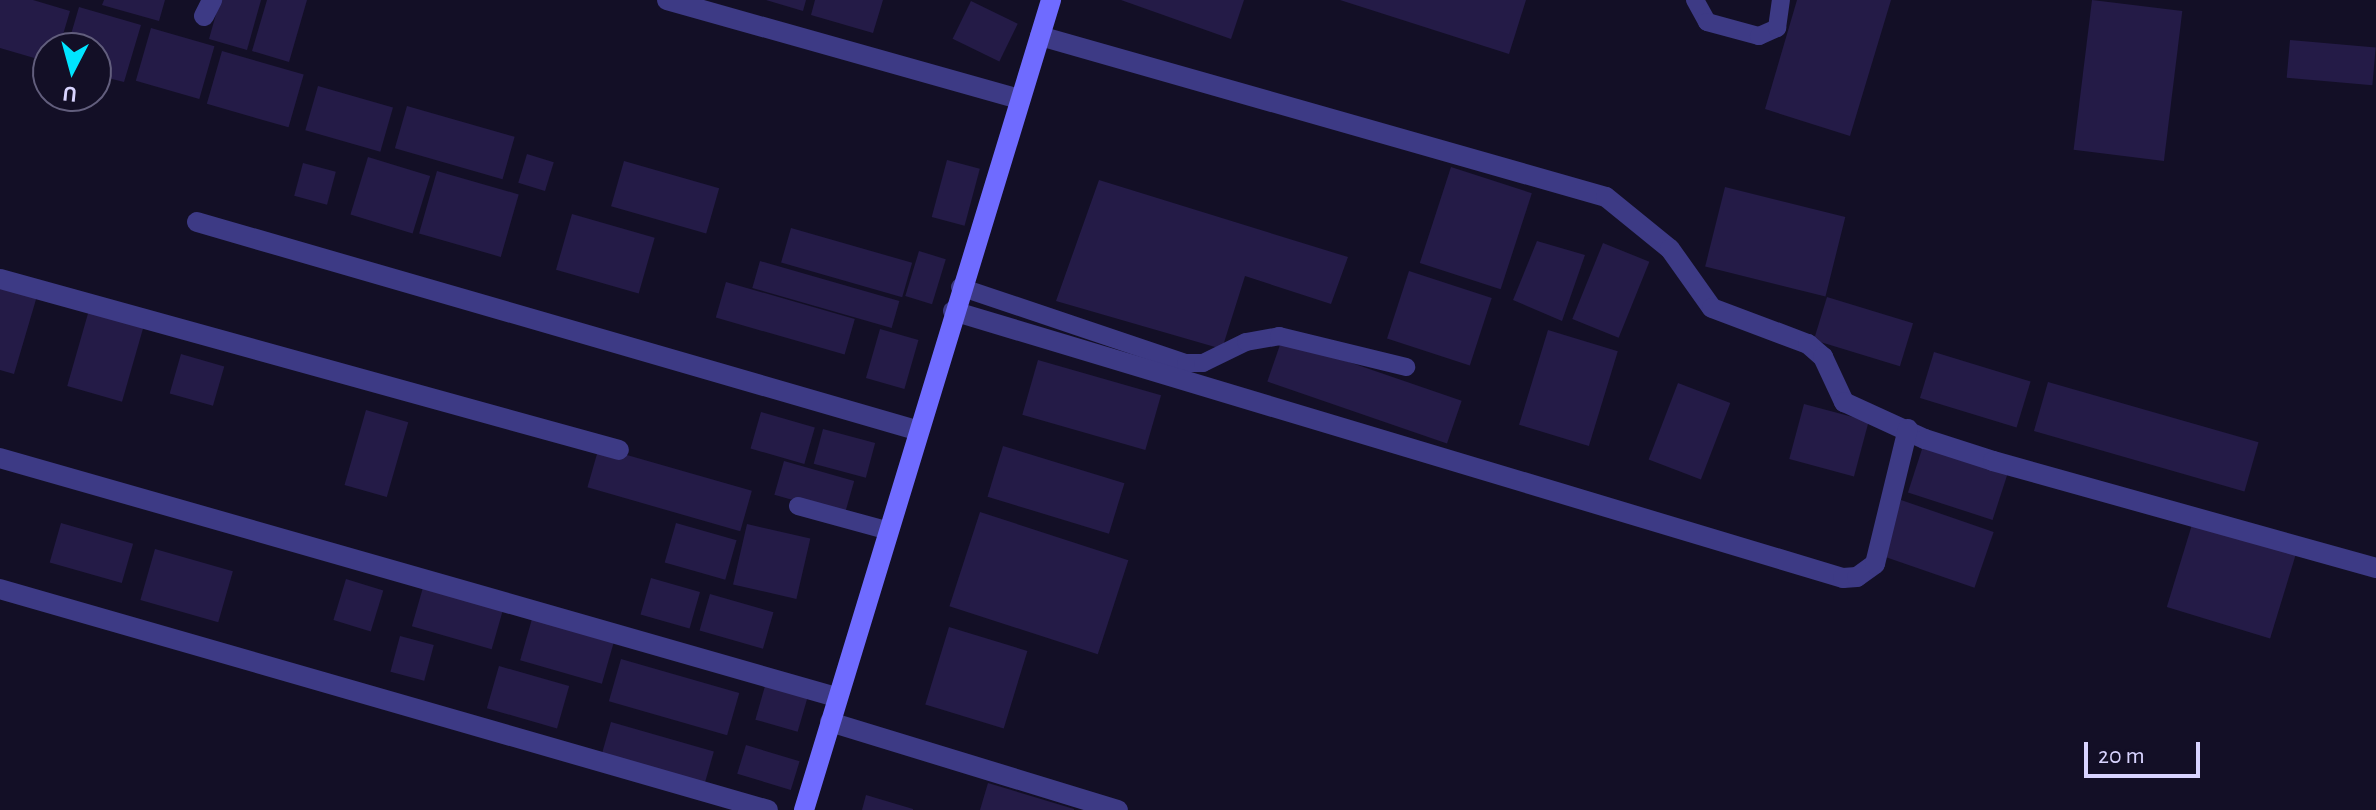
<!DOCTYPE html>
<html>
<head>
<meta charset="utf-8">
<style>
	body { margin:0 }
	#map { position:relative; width:2376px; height:810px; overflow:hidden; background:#130f26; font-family:"Alegreya Sans",sans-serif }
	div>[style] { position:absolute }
	.building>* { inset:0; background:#241b47; transform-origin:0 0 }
	.lane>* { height:18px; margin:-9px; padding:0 9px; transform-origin:9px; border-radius:9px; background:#3d3a85 }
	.street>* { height:20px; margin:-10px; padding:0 10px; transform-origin:10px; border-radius:10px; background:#3d3a85 }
	.secondary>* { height:20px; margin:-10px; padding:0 10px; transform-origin:10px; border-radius:10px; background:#6f6bff }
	span { translate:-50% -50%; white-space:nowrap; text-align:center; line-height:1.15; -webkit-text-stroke:7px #130f26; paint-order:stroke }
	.north { position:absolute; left:32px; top:32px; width:80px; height:80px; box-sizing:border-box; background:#130f26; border:2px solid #625e7d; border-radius:50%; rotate:186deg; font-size:22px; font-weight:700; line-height:32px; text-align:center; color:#d9d4ff }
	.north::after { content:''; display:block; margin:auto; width:28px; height:36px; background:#00e5ff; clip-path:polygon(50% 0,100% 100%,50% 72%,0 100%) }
	.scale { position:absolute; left:2084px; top:742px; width:116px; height:36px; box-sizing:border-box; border:4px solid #d9d4ff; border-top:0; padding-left:10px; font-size:24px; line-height:28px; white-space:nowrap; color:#d9d4ff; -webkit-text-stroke:6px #130f26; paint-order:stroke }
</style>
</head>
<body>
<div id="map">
	<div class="building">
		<i style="clip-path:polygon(0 0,33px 0,70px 11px,59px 48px,48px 48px,48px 62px,0 48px)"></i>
		<i style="clip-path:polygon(104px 0,165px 0,159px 21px,102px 5px)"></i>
		<i style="clip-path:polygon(220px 0,261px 0,247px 50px,209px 39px)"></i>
		<i style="clip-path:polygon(267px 0,307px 0,289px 62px,252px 51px)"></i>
		<i style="clip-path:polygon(766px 0,806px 0,803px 11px)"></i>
		<i style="clip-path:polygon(815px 0,883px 0,873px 33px,811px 15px)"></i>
		<i style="clip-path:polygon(1121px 0,1244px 0,1231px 39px)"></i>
		<i style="clip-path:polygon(1340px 0,1526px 0,1509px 54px)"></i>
		<i style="clip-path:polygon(1797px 0,1891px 0,1850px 136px,1765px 109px)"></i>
		<i style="left:2092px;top:0;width:91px;height:151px;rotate:7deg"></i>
		<i style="left:971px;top:1px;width:52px;height:42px;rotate:26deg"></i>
		<i style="clip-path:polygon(79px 7px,141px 25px,124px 82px,96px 75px,96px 48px,67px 48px)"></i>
		<i style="left:151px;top:28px;width:66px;height:55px;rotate:16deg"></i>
		<i style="left:2290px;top:40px;width:86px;height:38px;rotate:5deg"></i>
		<i style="left:222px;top:51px;width:85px;height:55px;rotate:16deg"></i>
		<i style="left:318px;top:86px;width:78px;height:46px;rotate:16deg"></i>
		<i style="left:407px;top:106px;width:112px;height:44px;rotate:16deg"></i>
		<i style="left:527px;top:154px;width:28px;height:30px;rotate:17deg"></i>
		<i style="left:368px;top:157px;width:65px;height:60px;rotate:17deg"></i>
		<i style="left:947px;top:160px;width:34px;height:59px;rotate:15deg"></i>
		<i style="left:624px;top:161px;width:99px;height:47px;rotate:16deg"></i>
		<i style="left:303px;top:163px;width:34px;height:34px;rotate:15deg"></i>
		<i style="left:1451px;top:167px;width:85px;height:101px;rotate:18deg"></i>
		<i style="left:437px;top:171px;width:85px;height:65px;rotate:16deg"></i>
		<i style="clip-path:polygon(1099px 180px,1348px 257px,1331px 304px,1245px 276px,1222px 349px,1056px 301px)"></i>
		<i style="left:1725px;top:187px;width:124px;height:82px;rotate:14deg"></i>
		<i style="left:572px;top:214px;width:86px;height:58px;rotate:16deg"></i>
		<i style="left:791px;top:228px;width:126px;height:36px;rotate:16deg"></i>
		<i style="clip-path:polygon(1537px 241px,1585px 255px,1562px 321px,1513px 300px)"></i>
		<i style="left:1603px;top:243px;width:50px;height:82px;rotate:22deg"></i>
		<i style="left:919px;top:251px;width:28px;height:47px;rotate:17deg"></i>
		<i style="left:760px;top:261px;width:145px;height:28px;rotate:16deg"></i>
		<i style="left:1409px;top:271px;width:87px;height:71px;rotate:18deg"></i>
		<i style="left:726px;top:282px;width:134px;height:37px;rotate:16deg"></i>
		<i style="clip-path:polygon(0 285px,37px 296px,14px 374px,0 370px)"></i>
		<i style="left:1827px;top:297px;width:90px;height:45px;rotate:17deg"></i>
		<i style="left:89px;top:310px;width:57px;height:79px;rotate:16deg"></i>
		<i style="left:880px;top:329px;width:40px;height:51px;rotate:16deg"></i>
		<i style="left:1548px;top:330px;width:73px;height:99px;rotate:17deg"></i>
		<i style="left:1282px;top:339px;width:190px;height:45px;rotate:19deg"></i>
		<i style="left:1934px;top:352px;width:101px;height:48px;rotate:17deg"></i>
		<i style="left:181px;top:354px;width:45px;height:41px;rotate:16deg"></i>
		<i style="left:1038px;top:360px;width:128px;height:57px;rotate:16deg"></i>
		<i style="left:2048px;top:382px;width:219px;height:51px;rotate:16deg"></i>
		<i style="left:1678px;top:383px;width:56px;height:82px;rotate:21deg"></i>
		<i style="left:1804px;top:404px;width:67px;height:57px;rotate:15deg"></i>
		<i style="left:366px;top:410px;width:44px;height:78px;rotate:16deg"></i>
		<i style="left:761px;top:412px;width:56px;height:38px;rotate:16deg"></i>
		<i style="left:823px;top:429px;width:54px;height:36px;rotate:15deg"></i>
		<i style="left:1924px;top:443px;width:89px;height:52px;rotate:18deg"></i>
		<i style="left:1003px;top:446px;width:127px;height:53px;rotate:17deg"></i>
		<i style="left:599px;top:447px;width:159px;height:42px;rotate:16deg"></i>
		<i style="left:784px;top:461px;width:73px;height:35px;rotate:16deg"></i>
		<i style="left:1901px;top:500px;width:98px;height:59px;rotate:19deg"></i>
		<i style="left:980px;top:512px;width:156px;height:99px;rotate:18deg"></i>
		<i style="left:2194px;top:518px;width:108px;height:93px;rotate:17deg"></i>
		<i style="left:61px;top:523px;width:75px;height:41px;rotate:16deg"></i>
		<i style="left:676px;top:523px;width:63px;height:41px;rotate:16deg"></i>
		<i style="left:747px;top:524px;width:65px;height:62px;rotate:13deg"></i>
		<i style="left:155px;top:549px;width:81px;height:53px;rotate:16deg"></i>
		<i style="left:651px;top:578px;width:51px;height:38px;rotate:16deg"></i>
		<i style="left:346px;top:579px;width:39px;height:43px;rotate:17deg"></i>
		<i style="left:424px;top:584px;width:83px;height:44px;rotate:16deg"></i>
		<i style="left:710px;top:594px;width:66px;height:38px;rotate:16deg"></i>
		<i style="left:532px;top:619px;width:85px;height:43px;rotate:16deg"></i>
		<i style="left:949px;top:627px;width:82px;height:81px;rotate:17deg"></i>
		<i style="left:400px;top:636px;width:35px;height:37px;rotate:15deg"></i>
		<i style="left:621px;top:659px;width:123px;height:44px;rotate:16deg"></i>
		<i style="left:499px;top:666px;width:73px;height:44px;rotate:16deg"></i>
		<i style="left:765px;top:686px;width:44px;height:35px;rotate:16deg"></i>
		<i style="left:611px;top:722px;width:107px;height:41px;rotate:16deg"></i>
		<i style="left:746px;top:745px;width:56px;height:30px;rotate:17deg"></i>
		<i style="clip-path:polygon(988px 783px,1074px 809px,1074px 810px,980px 810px)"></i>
		<i style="clip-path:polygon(866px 795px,913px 809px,913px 810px,862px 810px)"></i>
	</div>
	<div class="lane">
		<i style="left:1695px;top:0;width:25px;rotate:61deg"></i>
		<i style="left:1707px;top:22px;width:54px;rotate:15.1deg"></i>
		<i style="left:1759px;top:36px;width:20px;rotate:-24deg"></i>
		<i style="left:1777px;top:28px;width:28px;rotate:-82deg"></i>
		<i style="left:960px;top:287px;width:238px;rotate:18.6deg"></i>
		<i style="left:1186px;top:363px;width:17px"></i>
		<i style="left:1203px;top:363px;width:48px;rotate:-26deg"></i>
		<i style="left:1246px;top:342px;width:34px;rotate:-10deg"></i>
		<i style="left:1279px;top:336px;width:131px;rotate:13.7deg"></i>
		<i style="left:798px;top:506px;width:91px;rotate:15.3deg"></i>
	</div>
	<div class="street">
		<i style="left:667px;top:0;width:367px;rotate:15.7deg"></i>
		<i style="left:204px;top:16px;width:18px;rotate:-63deg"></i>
		<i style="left:1040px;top:36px;width:588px;rotate:15.88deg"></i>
		<i style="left:1606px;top:197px;width:82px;rotate:39.1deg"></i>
		<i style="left:1670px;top:249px;width:72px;rotate:54.6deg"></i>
		<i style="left:1712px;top:308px;width:103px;rotate:20.6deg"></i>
		<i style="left:1808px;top:344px;width:20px;rotate:41deg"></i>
		<i style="left:1823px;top:357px;width:50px;rotate:65deg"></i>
		<i style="left:1844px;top:402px;width:89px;rotate:24.6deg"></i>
		<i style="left:1925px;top:439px;width:71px;rotate:17.9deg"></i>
		<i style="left:1993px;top:461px;width:398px;rotate:15.6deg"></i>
		<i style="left:197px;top:222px;width:748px;rotate:16.13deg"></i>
		<i style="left:0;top:279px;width:642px;rotate:15.44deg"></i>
		<i style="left:953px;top:311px;width:929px;rotate:16.7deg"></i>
		<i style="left:1843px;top:578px;width:14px;rotate:-4deg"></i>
		<i style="left:1857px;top:577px;width:22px;rotate:-36deg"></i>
		<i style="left:1875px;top:564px;width:139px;rotate:-76.3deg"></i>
		<i style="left:0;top:458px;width:869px;rotate:15.95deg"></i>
		<i style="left:0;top:589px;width:799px;rotate:16.05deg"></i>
		<i style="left:830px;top:722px;width:301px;rotate:17deg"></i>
	</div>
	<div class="secondary">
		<i style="left:804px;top:810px;width:847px;rotate:-73.04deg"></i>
	</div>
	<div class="north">U</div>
	<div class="scale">20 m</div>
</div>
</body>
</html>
